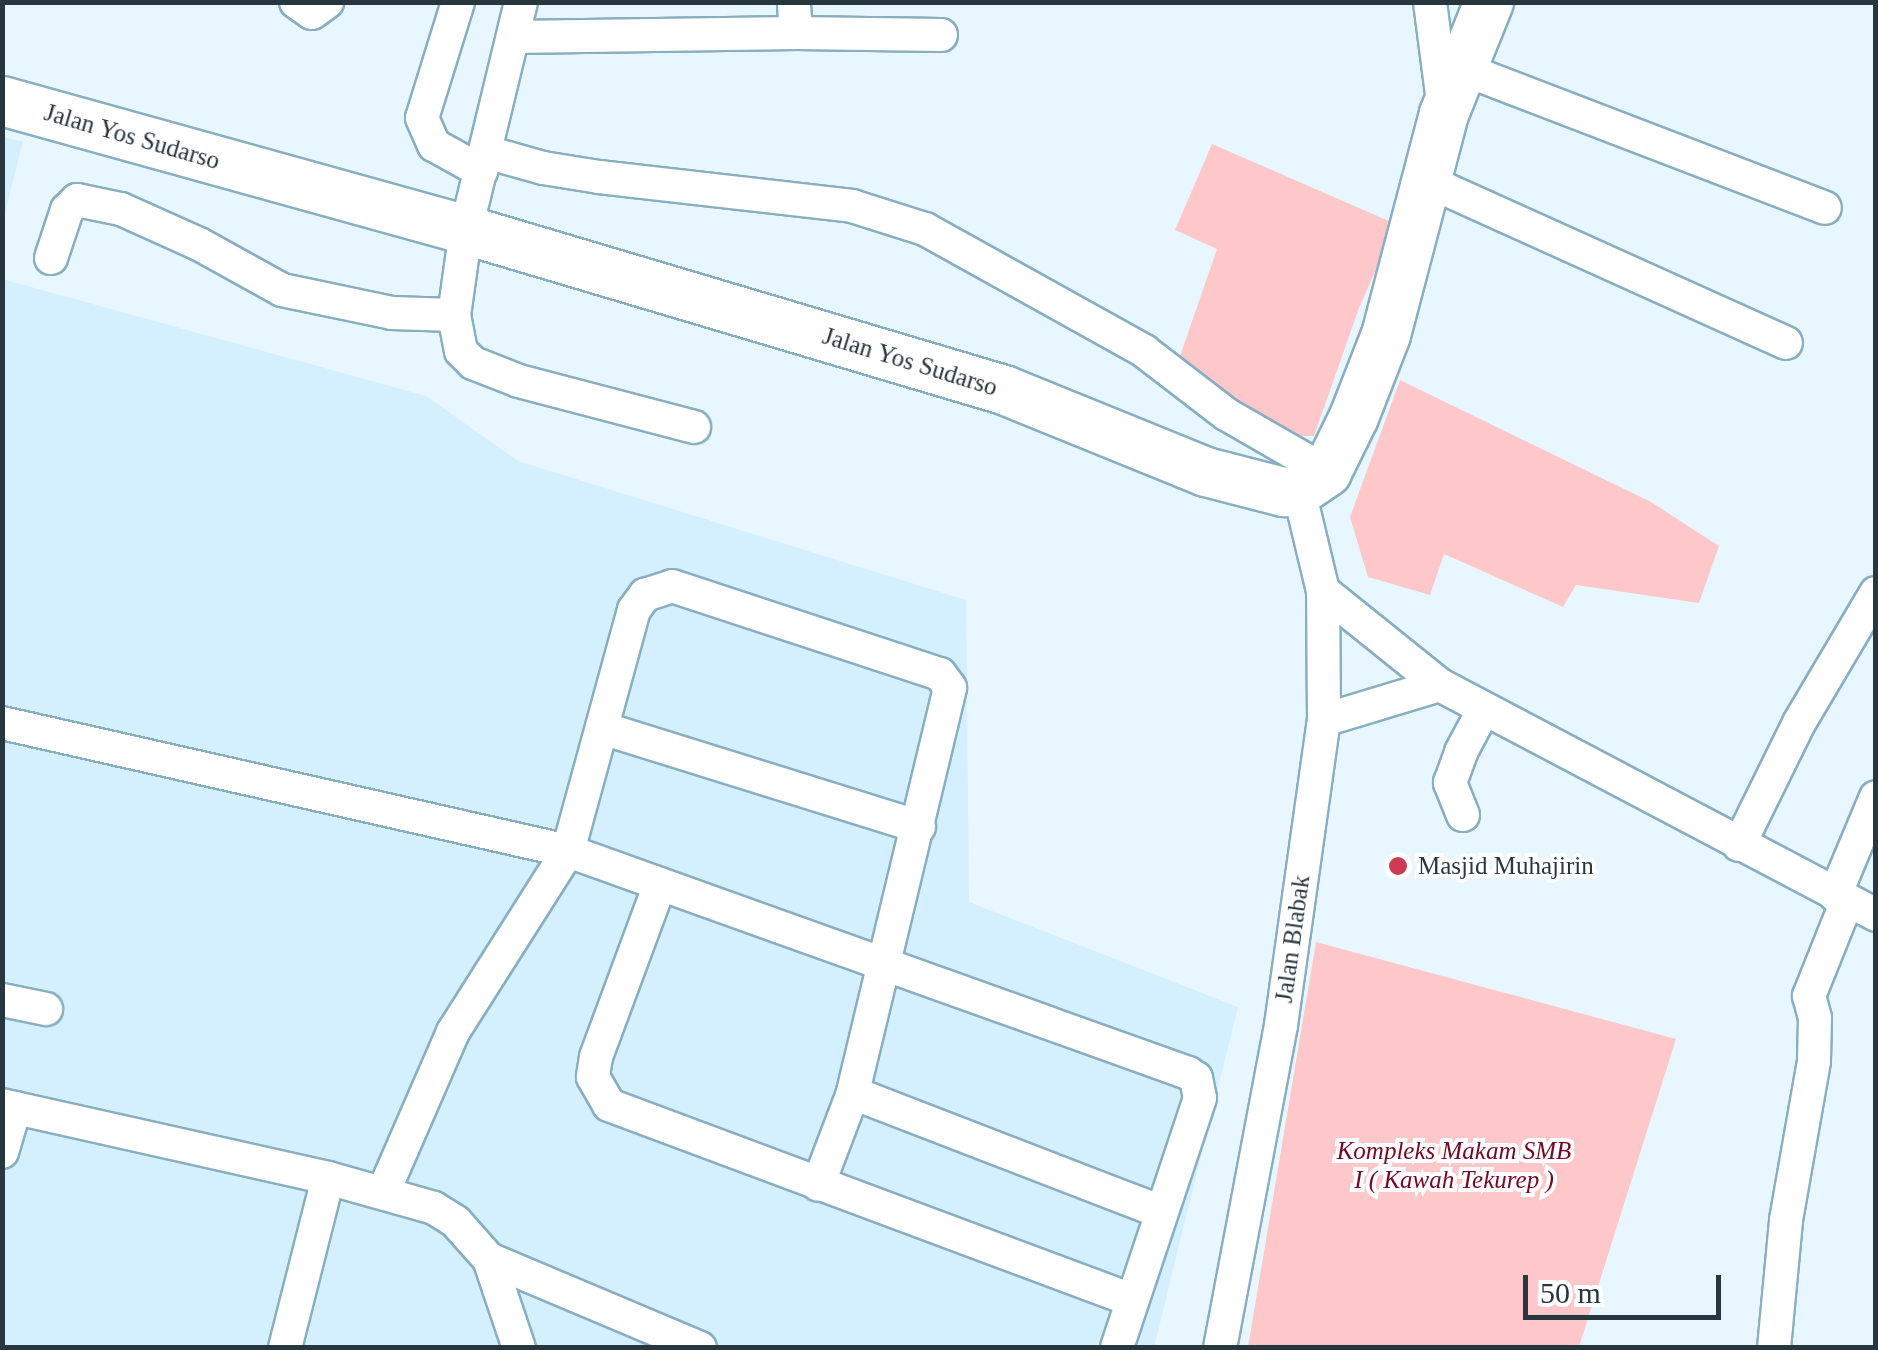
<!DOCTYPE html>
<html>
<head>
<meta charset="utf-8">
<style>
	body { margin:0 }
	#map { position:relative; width:1878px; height:1350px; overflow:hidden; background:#e8f7ff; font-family:"Times New Roman",serif }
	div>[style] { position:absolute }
	.built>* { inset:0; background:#d4effd }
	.green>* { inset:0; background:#fec8ca }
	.roads { filter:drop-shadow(2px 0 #8aaec1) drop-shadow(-2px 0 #8aaec1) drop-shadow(0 2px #8aaec1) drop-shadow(0 -2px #8aaec1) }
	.minor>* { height:32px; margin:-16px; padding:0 16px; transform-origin:16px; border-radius:16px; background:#fff }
	.highway>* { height:48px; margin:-24px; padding:0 24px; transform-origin:24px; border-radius:24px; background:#fff }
	.dots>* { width:28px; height:28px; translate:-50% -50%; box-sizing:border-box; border:5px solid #fff; border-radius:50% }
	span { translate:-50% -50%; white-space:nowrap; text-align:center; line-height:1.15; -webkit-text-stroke:8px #fff; paint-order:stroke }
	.street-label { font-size:25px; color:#28373e }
	.poi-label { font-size:25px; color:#28373e }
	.left { translate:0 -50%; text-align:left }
	.park-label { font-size:25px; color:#720823; font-style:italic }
	.frame { position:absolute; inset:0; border:5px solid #28373e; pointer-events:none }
	.scale { position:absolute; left:1523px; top:1275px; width:198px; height:45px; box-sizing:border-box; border:5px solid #28373e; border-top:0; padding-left:12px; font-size:30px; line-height:35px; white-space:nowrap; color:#28373e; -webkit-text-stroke:8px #fff; paint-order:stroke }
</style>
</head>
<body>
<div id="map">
	<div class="built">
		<i style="clip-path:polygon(3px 137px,23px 142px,3px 221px,2px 137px)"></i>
		<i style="clip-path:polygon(2px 279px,426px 396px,518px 461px,966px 600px,969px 902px,1238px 1007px,1154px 1347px,3px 1347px)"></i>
	</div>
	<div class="green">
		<i style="clip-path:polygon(1212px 144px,1396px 224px,1359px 308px,1314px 436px,1280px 436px,1179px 359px,1217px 249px,1175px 230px)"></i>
		<i style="clip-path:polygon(1400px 380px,1651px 502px,1719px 546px,1699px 603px,1576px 585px,1563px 607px,1444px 554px,1430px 595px,1368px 577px,1350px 517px)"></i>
		<i style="clip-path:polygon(1316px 942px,1676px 1039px,1579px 1347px,1248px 1347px)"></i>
	</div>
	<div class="roads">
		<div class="minor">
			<i style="left:296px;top:2px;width:19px;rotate:35deg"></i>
			<i style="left:312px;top:13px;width:19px;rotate:-36deg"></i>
			<i style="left:458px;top:2px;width:121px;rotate:107.2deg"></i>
			<i style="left:422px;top:118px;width:30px;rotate:66deg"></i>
			<i style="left:434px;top:145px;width:54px;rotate:29deg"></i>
			<i style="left:521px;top:2px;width:235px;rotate:103.6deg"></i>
			<i style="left:466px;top:230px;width:86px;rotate:98deg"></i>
			<i style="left:454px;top:315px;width:37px;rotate:79deg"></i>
			<i style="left:461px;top:351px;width:17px;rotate:45deg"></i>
			<i style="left:473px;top:363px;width:49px;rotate:21.4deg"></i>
			<i style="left:519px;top:381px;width:181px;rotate:14.7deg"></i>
			<i style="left:1430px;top:2px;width:109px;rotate:82.6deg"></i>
			<i style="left:796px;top:33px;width:145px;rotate:0.8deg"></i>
			<i style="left:514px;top:37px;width:282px;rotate:-0.8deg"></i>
			<i style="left:796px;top:33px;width:31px;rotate:-94deg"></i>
			<i style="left:1484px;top:77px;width:365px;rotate:21deg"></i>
			<i style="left:486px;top:152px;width:59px;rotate:15.7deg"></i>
			<i style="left:543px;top:168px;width:57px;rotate:9.1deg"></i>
			<i style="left:599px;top:177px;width:255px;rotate:6.5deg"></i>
			<i style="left:852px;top:206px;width:77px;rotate:17.5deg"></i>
			<i style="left:925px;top:229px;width:251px;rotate:29.1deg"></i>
			<i style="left:1144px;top:351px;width:103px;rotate:37.5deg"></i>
			<i style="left:1226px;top:414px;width:116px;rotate:29.9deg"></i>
			<i style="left:1445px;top:189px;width:374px;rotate:24.3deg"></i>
			<i style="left:51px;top:258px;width:51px;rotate:-71.6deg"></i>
			<i style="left:67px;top:210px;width:14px;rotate:-45deg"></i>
			<i style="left:77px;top:200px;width:45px;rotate:11.6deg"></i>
			<i style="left:121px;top:209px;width:85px;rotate:24.2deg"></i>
			<i style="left:199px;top:244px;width:95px;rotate:29deg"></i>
			<i style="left:282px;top:290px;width:112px;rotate:11.8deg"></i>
			<i style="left:392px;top:313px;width:62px;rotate:1.8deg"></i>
			<i style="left:1323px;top:591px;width:150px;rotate:38.8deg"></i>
			<i style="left:1440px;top:685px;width:493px;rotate:27.8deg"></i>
			<i style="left:1324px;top:720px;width:121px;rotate:-16.8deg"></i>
			<i style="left:2px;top:723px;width:580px;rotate:12.74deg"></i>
			<i style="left:568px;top:851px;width:659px;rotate:19.7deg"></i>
			<i style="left:1188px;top:1073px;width:9px;rotate:32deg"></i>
			<i style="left:1196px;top:1078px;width:20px;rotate:79deg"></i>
			<i style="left:1200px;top:1098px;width:263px;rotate:108.4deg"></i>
			<i style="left:602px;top:728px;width:332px;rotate:17.3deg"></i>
			<i style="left:1463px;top:815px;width:35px;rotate:-112deg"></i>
			<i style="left:1450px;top:783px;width:33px;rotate:-70deg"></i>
			<i style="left:1461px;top:752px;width:49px;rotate:-61.9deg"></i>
			<i style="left:1739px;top:845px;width:136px;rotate:-63.8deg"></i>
			<i style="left:1799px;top:723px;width:151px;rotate:-59.4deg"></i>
			<i style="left:660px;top:884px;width:184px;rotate:110.3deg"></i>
			<i style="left:596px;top:1057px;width:20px;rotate:99deg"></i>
			<i style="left:593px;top:1077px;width:32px;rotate:60deg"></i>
			<i style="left:609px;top:1105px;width:558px;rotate:20.45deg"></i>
			<i style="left:1835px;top:895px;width:106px;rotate:-67.3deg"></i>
			<i style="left:2px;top:1000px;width:45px;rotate:11.6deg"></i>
			<i style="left:853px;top:1093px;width:330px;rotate:21.1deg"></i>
			<i style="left:2px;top:1105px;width:334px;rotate:12.6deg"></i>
			<i style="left:328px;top:1178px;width:110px;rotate:15.8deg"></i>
			<i style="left:434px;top:1208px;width:26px;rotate:32deg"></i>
			<i style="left:456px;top:1222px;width:50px;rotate:48.3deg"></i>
			<i style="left:2px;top:1152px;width:46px;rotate:-73.5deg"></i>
			<i style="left:383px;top:1193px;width:176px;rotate:-66.5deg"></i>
			<i style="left:453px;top:1032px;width:214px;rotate:-57.6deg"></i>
			<i style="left:568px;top:851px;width:250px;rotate:-74.7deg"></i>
			<i style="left:634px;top:610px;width:19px;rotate:-54deg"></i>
			<i style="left:645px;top:595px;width:28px;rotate:-18deg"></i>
			<i style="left:672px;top:586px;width:282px;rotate:18.2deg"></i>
			<i style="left:940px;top:674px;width:17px;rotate:54deg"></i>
			<i style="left:950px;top:688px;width:416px;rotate:103.5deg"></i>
			<i style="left:853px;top:1093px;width:98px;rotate:110.8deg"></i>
			<i style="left:285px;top:1348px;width:175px;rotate:-75.8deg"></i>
			<i style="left:519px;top:1348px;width:94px;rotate:-108.6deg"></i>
			<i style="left:489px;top:1259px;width:229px;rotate:22.9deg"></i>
			<i style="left:1220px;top:1348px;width:329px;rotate:-79.3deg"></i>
			<i style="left:1281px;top:1025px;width:308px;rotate:-82deg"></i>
			<i style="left:1324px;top:720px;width:129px;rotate:-90.4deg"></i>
			<i style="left:1323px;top:591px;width:103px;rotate:-103.5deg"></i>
			<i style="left:1774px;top:1348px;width:129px;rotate:-84.6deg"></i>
			<i style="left:1786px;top:1220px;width:161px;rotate:-80deg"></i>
			<i style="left:1814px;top:1061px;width:43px;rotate:-88.7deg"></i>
			<i style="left:1815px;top:1018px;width:23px;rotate:-105deg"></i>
			<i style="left:1809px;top:996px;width:102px;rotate:-68.2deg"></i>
		</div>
		<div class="highway">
			<i style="left:2px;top:101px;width:482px;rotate:15.5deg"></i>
			<i style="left:466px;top:230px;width:561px;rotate:16.56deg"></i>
			<i style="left:1004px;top:390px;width:218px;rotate:22.1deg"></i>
			<i style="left:1206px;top:472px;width:81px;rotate:14.4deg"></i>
			<i style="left:1284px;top:492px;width:15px;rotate:-4deg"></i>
			<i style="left:1299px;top:491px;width:34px;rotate:-34deg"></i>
			<i style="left:1327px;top:472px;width:61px;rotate:-63.9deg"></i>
			<i style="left:1354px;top:417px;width:88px;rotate:-68.7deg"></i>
			<i style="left:1386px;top:335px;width:228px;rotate:-75.3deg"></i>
			<i style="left:1444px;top:114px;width:121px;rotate:-68.1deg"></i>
		</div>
	</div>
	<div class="dots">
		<i style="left:1398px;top:866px;background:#cd3c53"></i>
	</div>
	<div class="street-label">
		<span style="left:132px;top:137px;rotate:16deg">Jalan Yos Sudarso</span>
		<span style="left:910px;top:362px;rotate:17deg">Jalan Yos Sudarso</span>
		<span style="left:1293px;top:939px;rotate:-82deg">Jalan Blabak</span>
	</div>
	<div class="poi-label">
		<span class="left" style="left:1418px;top:866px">Masjid Muhajirin</span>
	</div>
	<div class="park-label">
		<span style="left:1454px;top:1166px">Kompleks Makam SMB<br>I ( Kawah Tekurep )</span>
	</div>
	<div class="frame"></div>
	<div class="scale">50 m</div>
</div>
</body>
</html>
